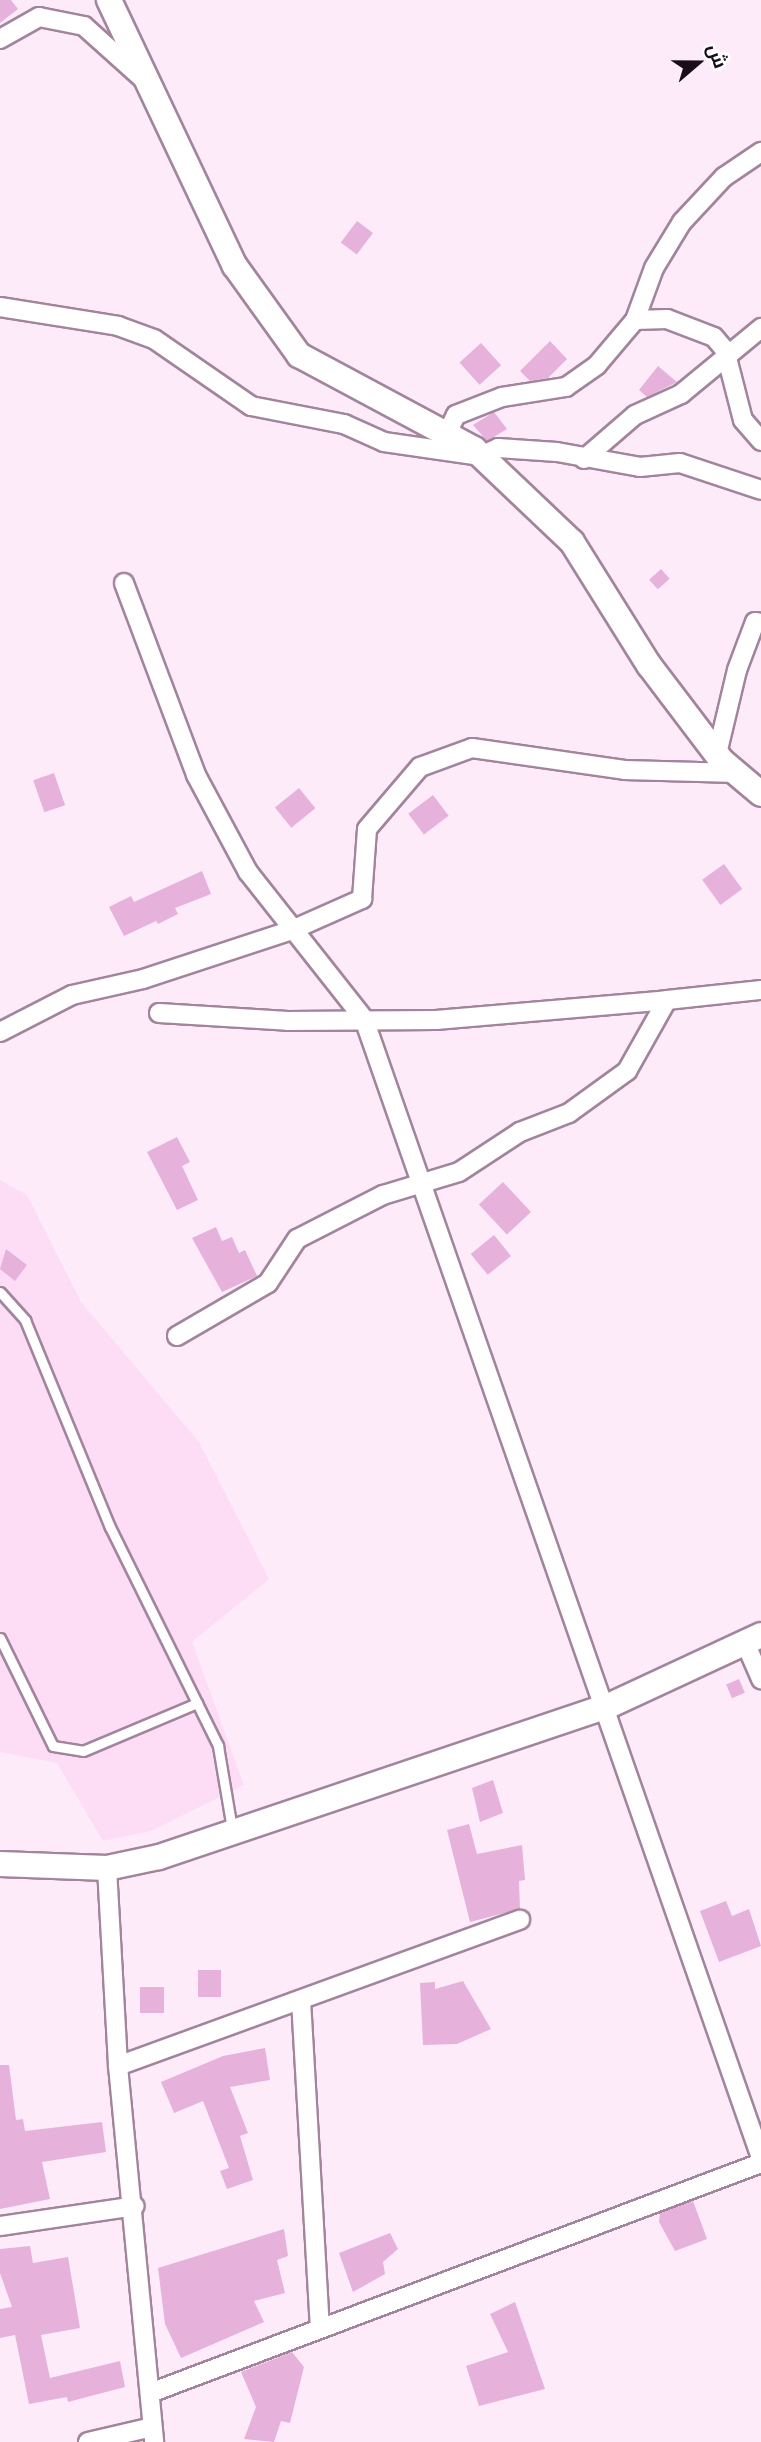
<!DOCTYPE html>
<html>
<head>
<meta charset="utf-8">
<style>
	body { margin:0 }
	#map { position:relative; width:761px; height:2442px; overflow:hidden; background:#feebfa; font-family:"PT Sans",Cairo,sans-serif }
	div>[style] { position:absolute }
	.built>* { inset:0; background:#fcddf5 }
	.building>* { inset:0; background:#e6b2db; transform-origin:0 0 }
	.roads { filter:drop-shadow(2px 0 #a2859c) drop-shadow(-2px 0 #a2859c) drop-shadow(0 2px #a2859c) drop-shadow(0 -2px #a2859c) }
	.lane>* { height:9px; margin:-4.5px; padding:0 4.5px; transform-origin:4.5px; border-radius:4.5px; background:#fff }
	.street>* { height:18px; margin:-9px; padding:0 9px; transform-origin:9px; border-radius:9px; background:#fff }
	.secondary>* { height:24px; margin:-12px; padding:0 12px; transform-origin:12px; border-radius:12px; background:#fff }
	span { translate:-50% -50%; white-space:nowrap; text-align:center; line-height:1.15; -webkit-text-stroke:7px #fff; paint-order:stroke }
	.north { position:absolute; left:663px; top:28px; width:70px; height:70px; -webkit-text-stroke:5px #fff; paint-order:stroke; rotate:70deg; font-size:19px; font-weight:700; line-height:28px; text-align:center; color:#190e17 }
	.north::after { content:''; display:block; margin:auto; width:24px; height:32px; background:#190e17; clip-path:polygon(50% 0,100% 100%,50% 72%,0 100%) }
</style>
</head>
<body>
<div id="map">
	<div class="built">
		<i style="clip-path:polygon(0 1180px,27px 1195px,81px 1302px,199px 1442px,269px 1579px,192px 1642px,244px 1785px,151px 1831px,103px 1841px,57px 1763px,0 1752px)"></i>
	</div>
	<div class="building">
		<i style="clip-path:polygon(0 0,11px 0,18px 9px,0 23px)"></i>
		<i style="left:357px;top:221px;width:20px;height:27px;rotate:37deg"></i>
		<i style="clip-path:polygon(550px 341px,567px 359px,548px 378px,530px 381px,520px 371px)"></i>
		<i style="left:481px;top:343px;width:30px;height:29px;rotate:48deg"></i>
		<i style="clip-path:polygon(658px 366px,677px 382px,647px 397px,639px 390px)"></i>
		<i style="clip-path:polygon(494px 412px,507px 429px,487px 441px,473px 425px)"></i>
		<i style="left:661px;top:569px;width:13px;height:16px;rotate:48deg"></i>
		<i style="left:54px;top:773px;width:34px;height:22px;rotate:71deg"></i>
		<i style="left:299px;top:788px;width:26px;height:31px;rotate:51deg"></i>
		<i style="left:433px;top:795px;width:26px;height:31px;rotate:53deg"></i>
		<i style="left:724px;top:864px;width:31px;height:27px;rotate:54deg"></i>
		<i style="clip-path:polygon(202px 871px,211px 894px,175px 908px,178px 914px,158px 924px,156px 921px,124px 936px,109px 907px,131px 896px,134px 902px)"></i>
		<i style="clip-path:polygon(177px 1137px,190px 1162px,182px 1166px,198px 1200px,177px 1210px,147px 1152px)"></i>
		<i style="left:503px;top:1182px;width:41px;height:33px;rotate:47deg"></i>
		<i style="clip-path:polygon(216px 1227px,222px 1241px,232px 1237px,239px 1253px,245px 1250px,257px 1276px,222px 1292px,192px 1238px)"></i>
		<i style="left:494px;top:1235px;width:27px;height:30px;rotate:51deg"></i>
		<i style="clip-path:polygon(6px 1249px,27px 1265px,15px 1281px,0 1269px)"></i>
		<i style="left:739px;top:1679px;width:15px;height:14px;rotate:67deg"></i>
		<i style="clip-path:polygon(493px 1780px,503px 1813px,480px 1822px,472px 1788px)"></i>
		<i style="clip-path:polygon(469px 1824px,477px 1854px,522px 1845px,525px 1880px,519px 1881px,520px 1909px,470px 1922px,447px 1830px)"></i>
		<i style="clip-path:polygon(726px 1901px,732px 1916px,749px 1909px,761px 1946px,719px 1962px,700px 1911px)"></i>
		<i style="left:198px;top:1970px;width:23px;height:27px"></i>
		<i style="clip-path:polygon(463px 1981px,491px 2029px,457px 2044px,423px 2045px,420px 1983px,435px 1982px,435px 1989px)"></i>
		<i style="left:140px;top:1987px;width:24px;height:26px"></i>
		<i style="clip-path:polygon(265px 2048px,270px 2080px,230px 2087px,248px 2133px,240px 2136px,253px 2180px,227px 2189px,220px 2171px,229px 2168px,203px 2101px,174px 2113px,161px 2082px,223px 2056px)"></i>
		<i style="clip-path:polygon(0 2065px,9px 2065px,16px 2120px,23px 2119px,25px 2131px,102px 2122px,106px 2152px,42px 2162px,50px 2199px,0 2209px)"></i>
		<i style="clip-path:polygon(693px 2201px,707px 2239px,675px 2251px,659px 2222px,660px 2213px)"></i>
		<i style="clip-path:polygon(284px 2229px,288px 2256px,277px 2260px,285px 2293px,254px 2301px,264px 2322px,181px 2358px,165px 2324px,158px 2268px)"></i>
		<i style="clip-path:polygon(390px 2233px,398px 2249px,383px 2262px,385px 2274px,353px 2292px,339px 2253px)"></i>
		<i style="clip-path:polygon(30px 2246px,33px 2263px,68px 2257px,80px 2328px,41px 2335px,50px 2378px,120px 2361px,125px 2387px,68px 2402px,67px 2397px,29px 2404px,15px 2335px,0 2338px,0 2309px,12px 2307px,0 2273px,0 2249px)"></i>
		<i style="clip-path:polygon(515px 2302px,545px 2389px,479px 2406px,466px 2366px,508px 2352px,490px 2314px)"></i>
		<i style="clip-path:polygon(292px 2352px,304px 2367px,290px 2423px,281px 2421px,274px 2442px,244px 2439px,256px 2407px,241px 2372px)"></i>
	</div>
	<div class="roads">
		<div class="lane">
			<i style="left:0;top:1292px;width:38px;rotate:48deg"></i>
			<i style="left:25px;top:1320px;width:224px;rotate:67.7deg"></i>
			<i style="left:110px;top:1527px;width:244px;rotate:63.7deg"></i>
			<i style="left:218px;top:1746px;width:84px;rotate:80.4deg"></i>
			<i style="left:0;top:1638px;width:120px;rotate:63.9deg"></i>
			<i style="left:53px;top:1746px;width:30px;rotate:9deg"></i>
			<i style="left:83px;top:1751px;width:124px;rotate:-22.8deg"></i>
		</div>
		<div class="street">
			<i style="left:0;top:39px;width:45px;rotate:-29.4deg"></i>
			<i style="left:39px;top:17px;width:46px;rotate:11.3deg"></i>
			<i style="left:84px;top:26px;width:78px;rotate:41.9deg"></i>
			<i style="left:0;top:307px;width:120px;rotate:9.1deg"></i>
			<i style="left:118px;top:326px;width:38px;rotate:20deg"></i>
			<i style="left:154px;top:339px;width:118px;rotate:34.6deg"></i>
			<i style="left:251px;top:406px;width:95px;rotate:11deg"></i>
			<i style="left:344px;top:424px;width:44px;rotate:24.2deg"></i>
			<i style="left:384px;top:442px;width:98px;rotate:8.2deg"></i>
			<i style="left:481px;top:456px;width:19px;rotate:-25deg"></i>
			<i style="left:498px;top:448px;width:59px;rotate:3.9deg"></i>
			<i style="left:557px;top:452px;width:84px;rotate:10.2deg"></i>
			<i style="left:640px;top:467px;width:40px;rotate:-5.7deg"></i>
			<i style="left:680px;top:463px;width:85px;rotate:18.4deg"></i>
			<i style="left:635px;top:320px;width:55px;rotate:-69.9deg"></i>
			<i style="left:654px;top:268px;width:54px;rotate:-58.7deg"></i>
			<i style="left:682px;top:222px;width:62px;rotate:-47deg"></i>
			<i style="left:724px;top:177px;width:45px;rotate:-34deg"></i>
			<i style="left:447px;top:434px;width:21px;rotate:-65deg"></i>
			<i style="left:456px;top:415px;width:49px;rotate:-21.4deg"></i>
			<i style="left:502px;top:397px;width:65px;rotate:-8.9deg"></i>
			<i style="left:566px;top:387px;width:38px;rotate:-35deg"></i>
			<i style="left:597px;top:365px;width:59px;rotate:-49.8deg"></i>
			<i style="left:635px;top:320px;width:32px;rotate:-2deg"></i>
			<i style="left:667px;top:319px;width:50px;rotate:21deg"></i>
			<i style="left:714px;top:337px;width:17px;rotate:50deg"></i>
			<i style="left:725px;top:350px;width:72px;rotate:75.6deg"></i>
			<i style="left:743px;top:420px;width:28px;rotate:49deg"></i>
			<i style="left:584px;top:459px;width:67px;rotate:-40.8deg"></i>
			<i style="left:635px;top:415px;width:51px;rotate:-24.5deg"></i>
			<i style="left:681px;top:394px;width:104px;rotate:-39.5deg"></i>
			<i style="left:124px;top:583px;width:205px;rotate:69.4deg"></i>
			<i style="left:196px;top:775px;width:110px;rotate:61.8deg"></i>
			<i style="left:248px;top:872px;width:187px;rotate:51.7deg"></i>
			<i style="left:364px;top:1019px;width:1206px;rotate:70.78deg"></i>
			<i style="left:717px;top:754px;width:86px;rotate:-76.6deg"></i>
			<i style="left:737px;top:670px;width:51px;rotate:-69.4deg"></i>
			<i style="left:755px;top:622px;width:6px;rotate:9deg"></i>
			<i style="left:159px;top:1013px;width:129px;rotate:3.5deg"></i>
			<i style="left:288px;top:1021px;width:148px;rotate:-0.4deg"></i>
			<i style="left:436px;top:1020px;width:232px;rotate:-4.9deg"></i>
			<i style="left:0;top:1032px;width:81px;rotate:-27.2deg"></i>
			<i style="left:72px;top:995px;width:73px;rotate:-12.7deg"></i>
			<i style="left:143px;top:979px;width:157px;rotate:-18.2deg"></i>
			<i style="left:292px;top:930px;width:77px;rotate:-23.9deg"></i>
			<i style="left:362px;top:899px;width:70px;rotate:-85.9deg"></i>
			<i style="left:367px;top:829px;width:82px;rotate:-49.5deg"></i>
			<i style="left:420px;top:767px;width:55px;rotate:-20.1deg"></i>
			<i style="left:472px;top:748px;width:154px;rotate:8.2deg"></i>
			<i style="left:624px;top:770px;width:113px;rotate:1.5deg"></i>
			<i style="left:177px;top:1336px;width:105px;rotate:-30.2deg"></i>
			<i style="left:268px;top:1283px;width:53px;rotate:-56.6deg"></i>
			<i style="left:297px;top:1239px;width:97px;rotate:-27.1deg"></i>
			<i style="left:383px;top:1195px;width:79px;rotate:-16.8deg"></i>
			<i style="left:459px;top:1172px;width:73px;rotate:-33.3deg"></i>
			<i style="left:520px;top:1132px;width:53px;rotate:-21.2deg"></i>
			<i style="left:569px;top:1113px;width:72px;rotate:-35.9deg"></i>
			<i style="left:627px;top:1071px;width:81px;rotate:-60.6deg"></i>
			<i style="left:667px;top:1000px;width:95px;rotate:-6.1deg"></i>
			<i style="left:744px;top:1640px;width:43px;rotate:66.4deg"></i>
			<i style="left:107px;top:1868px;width:198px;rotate:86.8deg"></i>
			<i style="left:118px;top:2066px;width:378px;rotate:84.5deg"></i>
			<i style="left:301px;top:2000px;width:328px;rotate:86.7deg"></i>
			<i style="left:118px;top:2066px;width:428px;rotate:-20deg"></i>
			<i style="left:0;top:2226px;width:136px;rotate:-8.4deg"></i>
			<i style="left:150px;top:2393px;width:653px;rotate:-20.63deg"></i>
			<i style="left:88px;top:2442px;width:66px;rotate:-13.2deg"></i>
		</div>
		<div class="secondary">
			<i style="left:109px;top:0;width:294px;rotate:64.7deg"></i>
			<i style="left:235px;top:266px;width:110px;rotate:54.3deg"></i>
			<i style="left:299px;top:355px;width:199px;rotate:28.2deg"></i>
			<i style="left:474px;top:449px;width:135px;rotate:43.5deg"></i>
			<i style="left:572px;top:542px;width:145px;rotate:58deg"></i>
			<i style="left:649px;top:665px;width:121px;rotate:52.8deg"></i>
			<i style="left:722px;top:761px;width:51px;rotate:40.2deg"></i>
			<i style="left:0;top:1864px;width:107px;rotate:2.1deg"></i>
			<i style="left:107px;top:1868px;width:53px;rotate:-11.9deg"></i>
			<i style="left:159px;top:1857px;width:471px;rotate:-18.6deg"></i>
			<i style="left:606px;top:1707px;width:171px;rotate:-24.9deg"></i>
		</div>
	</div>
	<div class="north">ش</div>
</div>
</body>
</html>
